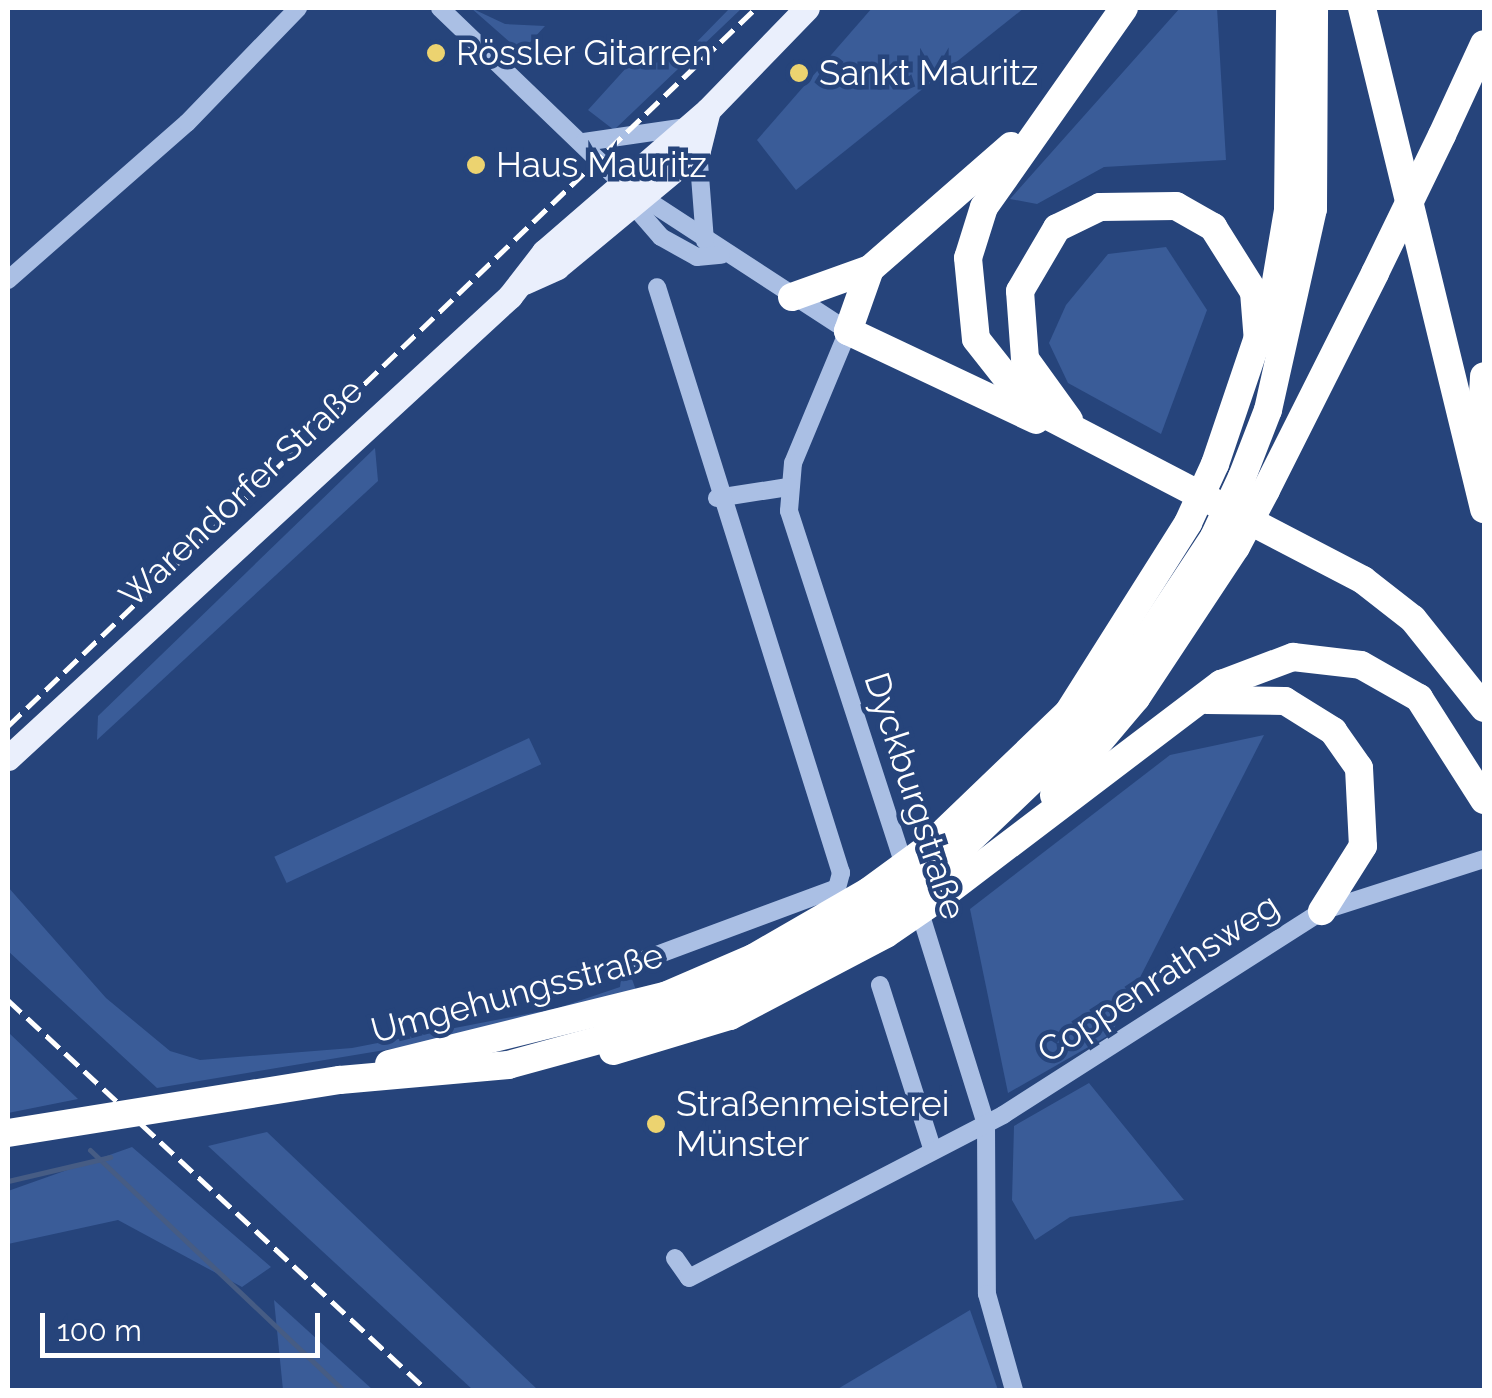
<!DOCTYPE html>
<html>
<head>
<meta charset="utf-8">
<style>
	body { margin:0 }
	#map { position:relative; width:1492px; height:1398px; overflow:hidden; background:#26447b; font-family:Raleway,sans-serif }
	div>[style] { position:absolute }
	.green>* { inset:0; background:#3a5c98; transform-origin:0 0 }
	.stream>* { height:5px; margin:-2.5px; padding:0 2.5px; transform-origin:2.5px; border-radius:2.5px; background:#465c84 }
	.minor>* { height:18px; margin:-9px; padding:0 9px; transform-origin:9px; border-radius:9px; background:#aabfe4 }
	.major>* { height:25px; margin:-12.5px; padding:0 12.5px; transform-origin:12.5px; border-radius:12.5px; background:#eaeffc }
	.highway>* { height:28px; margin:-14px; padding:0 14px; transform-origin:14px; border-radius:14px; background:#fff }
	.rail>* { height:5px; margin-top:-2.5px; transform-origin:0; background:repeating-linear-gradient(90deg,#fff 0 18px,transparent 0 26px) }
	.highway-bridge>* { height:28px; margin:-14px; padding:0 14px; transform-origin:14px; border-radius:14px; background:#fff }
	.dots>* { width:28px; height:28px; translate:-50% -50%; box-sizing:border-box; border:5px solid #26447b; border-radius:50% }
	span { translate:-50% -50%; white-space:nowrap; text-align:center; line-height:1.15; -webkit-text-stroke:9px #26447b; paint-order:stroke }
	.poi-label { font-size:35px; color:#fff }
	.left { translate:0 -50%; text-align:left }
	.street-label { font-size:35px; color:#fff }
	.frame { position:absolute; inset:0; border:10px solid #fff; pointer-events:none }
	.scale { position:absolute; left:40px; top:1313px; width:280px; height:45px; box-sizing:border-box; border:5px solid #fff; border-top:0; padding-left:12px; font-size:30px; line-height:35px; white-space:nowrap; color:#fff; -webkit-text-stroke:8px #26447b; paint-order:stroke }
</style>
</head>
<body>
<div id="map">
	<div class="green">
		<i style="clip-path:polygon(471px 8px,505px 24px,545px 26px,521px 52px)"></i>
		<i style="clip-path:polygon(730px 8px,742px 8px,614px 130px,588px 110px,627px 67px,680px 59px)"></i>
		<i style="clip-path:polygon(872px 8px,1024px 8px,796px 190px,757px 140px)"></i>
		<i style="clip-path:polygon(1180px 8px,1217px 8px,1226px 160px,1104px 167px,1037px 204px,1010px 199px)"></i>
		<i style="clip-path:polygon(1166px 247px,1207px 310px,1161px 434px,1068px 383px,1049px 343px,1066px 305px,1108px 254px)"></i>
		<i style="clip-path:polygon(375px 448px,378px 481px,97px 740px,98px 716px)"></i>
		<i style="clip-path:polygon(1264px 735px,1111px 1034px,1008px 1093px,970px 909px,1170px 755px)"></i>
		<i style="left:529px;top:738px;width:29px;height:281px;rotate:65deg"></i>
		<i style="clip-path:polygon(8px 887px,106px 998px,170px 1051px,200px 1060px,352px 1048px,558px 1008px,620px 987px,624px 957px,637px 993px,560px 1021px,157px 1088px,8px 951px)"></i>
		<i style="clip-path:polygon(8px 1032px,78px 1099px,8px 1113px)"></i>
		<i style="clip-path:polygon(1089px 1083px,1184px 1200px,1070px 1217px,1035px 1240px,1012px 1200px,1014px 1126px)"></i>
		<i style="clip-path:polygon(267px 1132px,538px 1390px,473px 1390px,208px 1146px)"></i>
		<i style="clip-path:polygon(132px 1147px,271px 1267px,242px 1287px,118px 1220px,8px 1244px,8px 1191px)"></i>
		<i style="clip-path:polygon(274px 1300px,373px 1390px,283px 1390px)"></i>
		<i style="clip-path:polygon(970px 1310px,998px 1390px,836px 1390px)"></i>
	</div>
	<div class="stream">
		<i style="left:90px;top:1150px;width:349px;rotate:43.5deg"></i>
		<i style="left:8px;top:1181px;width:105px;rotate:-13.2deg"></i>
	</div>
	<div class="minor">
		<i style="left:440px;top:8px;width:255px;rotate:43.9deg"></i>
		<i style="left:624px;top:185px;width:267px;rotate:33.1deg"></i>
		<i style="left:848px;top:331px;width:143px;rotate:112.6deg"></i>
		<i style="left:793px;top:463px;width:48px;rotate:94.8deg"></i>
		<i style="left:789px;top:511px;width:379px;rotate:72deg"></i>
		<i style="left:584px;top:142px;width:104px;rotate:-8.3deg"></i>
		<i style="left:698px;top:150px;width:91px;rotate:85.6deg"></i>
		<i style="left:628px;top:199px;width:50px;rotate:49deg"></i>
		<i style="left:661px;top:237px;width:41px;rotate:29.1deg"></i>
		<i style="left:697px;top:257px;width:24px;rotate:-5deg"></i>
		<i style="left:8px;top:280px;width:238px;rotate:-41.3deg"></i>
		<i style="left:187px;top:123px;width:160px;rotate:-46deg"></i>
		<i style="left:717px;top:498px;width:72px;rotate:-8.8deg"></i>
		<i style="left:918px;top:906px;width:228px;rotate:72.7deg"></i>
		<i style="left:986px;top:1124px;width:170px;rotate:89.7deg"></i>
		<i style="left:987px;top:1294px;width:100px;rotate:74.3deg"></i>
		<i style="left:638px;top:962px;width:212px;rotate:-20.4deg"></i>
		<i style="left:837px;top:888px;width:16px;rotate:-75deg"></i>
		<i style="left:841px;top:873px;width:614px;rotate:-107.43deg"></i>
		<i style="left:880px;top:985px;width:171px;rotate:72.3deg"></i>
		<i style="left:675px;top:1258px;width:24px;rotate:55deg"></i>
		<i style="left:689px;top:1278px;width:354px;rotate:-27.4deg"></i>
		<i style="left:1003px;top:1115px;width:379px;rotate:-32.6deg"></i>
		<i style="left:1322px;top:911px;width:170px;rotate:-17.8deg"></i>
	</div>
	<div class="major">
		<i style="left:524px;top:282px;width:36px;rotate:-24deg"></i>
		<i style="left:557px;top:267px;width:183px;rotate:-39.7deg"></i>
		<i style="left:698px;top:150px;width:41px;rotate:-76deg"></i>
		<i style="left:8px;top:758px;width:682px;rotate:-42.62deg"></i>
		<i style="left:510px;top:296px;width:56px;rotate:-52.3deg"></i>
		<i style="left:544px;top:252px;width:217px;rotate:-40.9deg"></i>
		<i style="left:708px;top:110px;width:142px;rotate:-45.9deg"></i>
	</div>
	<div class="highway">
		<i style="left:1124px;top:8px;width:243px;rotate:125.1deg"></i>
		<i style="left:984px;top:207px;width:53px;rotate:107.4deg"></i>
		<i style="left:968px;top:258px;width:81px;rotate:84.4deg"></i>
		<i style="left:976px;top:339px;width:85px;rotate:51.7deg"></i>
		<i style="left:1029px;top:406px;width:377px;rotate:27.5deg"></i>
		<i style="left:1363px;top:580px;width:63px;rotate:38deg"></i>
		<i style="left:1413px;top:619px;width:114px;rotate:51.4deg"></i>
		<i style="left:1362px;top:8px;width:516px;rotate:76.31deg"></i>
		<i style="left:1442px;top:135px;width:100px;rotate:-65.2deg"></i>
		<i style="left:1011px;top:146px;width:187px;rotate:138.9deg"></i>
		<i style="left:870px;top:269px;width:66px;rotate:109.5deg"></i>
		<i style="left:848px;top:331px;width:208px;rotate:25.3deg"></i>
		<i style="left:792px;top:297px;width:83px;rotate:-19.7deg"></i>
		<i style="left:1069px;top:420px;width:75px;rotate:-125.8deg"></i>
		<i style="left:1025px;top:359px;width:68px;rotate:-94.2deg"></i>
		<i style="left:1020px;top:291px;width:73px;rotate:-59.6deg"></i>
		<i style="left:1057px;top:228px;width:48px;rotate:-26deg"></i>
		<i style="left:1100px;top:207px;width:76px;rotate:-0.8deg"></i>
		<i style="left:1176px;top:206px;width:43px;rotate:29.6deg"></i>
		<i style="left:1213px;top:227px;width:77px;rotate:57.8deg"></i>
		<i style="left:1254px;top:292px;width:50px;rotate:85.4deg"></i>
		<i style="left:1479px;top:461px;width:85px;rotate:-86.6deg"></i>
		<i style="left:1215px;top:464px;width:187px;rotate:-71.3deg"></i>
		<i style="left:1275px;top:287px;width:78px;rotate:-80.4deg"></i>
		<i style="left:1288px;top:210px;width:202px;rotate:-89.4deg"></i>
		<i style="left:1242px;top:477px;width:72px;rotate:-68.8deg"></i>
		<i style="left:1268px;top:410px;width:206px;rotate:-77.4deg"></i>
		<i style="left:1313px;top:209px;width:201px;rotate:-89.7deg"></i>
		<i style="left:1266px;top:490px;width:243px;rotate:-63.3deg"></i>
		<i style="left:1207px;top:700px;width:78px;rotate:0.7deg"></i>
		<i style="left:1285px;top:701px;width:57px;rotate:32deg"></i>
		<i style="left:1333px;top:731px;width:45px;rotate:54.9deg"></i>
		<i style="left:1359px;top:768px;width:78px;rotate:87.1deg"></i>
		<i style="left:1363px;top:846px;width:77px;rotate:122.2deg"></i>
		<i style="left:1054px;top:795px;width:127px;rotate:-49.8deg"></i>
		<i style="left:1136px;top:698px;width:181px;rotate:-56.5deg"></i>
		<i style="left:925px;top:850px;width:198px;rotate:-43.8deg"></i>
		<i style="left:1068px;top:713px;width:225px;rotate:-57.7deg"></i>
		<i style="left:934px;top:874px;width:214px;rotate:-43.7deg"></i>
		<i style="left:1089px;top:726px;width:227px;rotate:-56.5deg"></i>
		<i style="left:940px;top:897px;width:353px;rotate:-37.2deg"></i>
		<i style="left:1221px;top:684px;width:77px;rotate:-20.6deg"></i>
		<i style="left:1293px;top:657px;width:68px;rotate:6.7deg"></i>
		<i style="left:1361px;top:665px;width:67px;rotate:29.6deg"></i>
		<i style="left:1419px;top:698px;width:121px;rotate:57.5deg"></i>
		<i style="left:613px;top:1051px;width:122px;rotate:-16.7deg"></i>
		<i style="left:730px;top:1016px;width:176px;rotate:-27.7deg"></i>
		<i style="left:389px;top:1064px;width:286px;rotate:-13.9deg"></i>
		<i style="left:667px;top:995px;width:94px;rotate:-23.3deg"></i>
		<i style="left:753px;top:958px;width:134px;rotate:-30deg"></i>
		<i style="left:8px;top:1133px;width:336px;rotate:-9.1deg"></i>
		<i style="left:340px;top:1080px;width:169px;rotate:-5.1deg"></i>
		<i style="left:508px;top:1065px;width:140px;rotate:-15.3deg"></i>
		<i style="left:643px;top:1028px;width:126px;rotate:-22.5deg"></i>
		<i style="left:759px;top:980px;width:136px;rotate:-28.6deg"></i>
	</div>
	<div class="rail">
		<i style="left:8px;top:726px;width:1037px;rotate:-43.83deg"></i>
		<i style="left:8px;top:1000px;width:572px;rotate:42.95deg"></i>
	</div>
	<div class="highway-bridge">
		<i style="left:1375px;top:273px;width:153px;rotate:-64.1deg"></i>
		<i style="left:1188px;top:523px;width:65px;rotate:-65.4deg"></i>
		<i style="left:1214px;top:537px;width:66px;rotate:-65deg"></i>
		<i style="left:1236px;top:547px;width:64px;rotate:-62.2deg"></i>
		<i style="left:869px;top:891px;width:69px;rotate:-36.2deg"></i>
		<i style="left:878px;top:915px;width:69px;rotate:-36.2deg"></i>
		<i style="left:886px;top:934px;width:65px;rotate:-34.4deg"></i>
	</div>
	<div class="dots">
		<i style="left:436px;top:53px;background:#ecd370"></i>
		<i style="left:799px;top:73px;background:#ecd370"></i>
		<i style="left:476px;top:165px;background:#ecd370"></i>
		<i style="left:656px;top:1124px;background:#ecd370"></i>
	</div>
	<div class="poi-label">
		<span class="left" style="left:456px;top:53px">Rössler Gitarren</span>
		<span class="left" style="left:819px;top:73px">Sankt Mauritz</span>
		<span class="left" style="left:496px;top:165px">Haus Mauritz</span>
		<span class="left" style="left:676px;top:1124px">Straßenmeisterei<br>Münster</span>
	</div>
	<div class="street-label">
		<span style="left:241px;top:493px;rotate:-43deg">Warendorfer Straße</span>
		<span style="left:915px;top:796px;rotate:72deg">Dyckburgstraße</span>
		<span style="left:1158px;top:978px;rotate:-33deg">Coppenrathsweg</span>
		<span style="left:517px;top:993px;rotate:-15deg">Umgehungsstraße</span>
	</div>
	<div class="frame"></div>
	<div class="scale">100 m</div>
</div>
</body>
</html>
